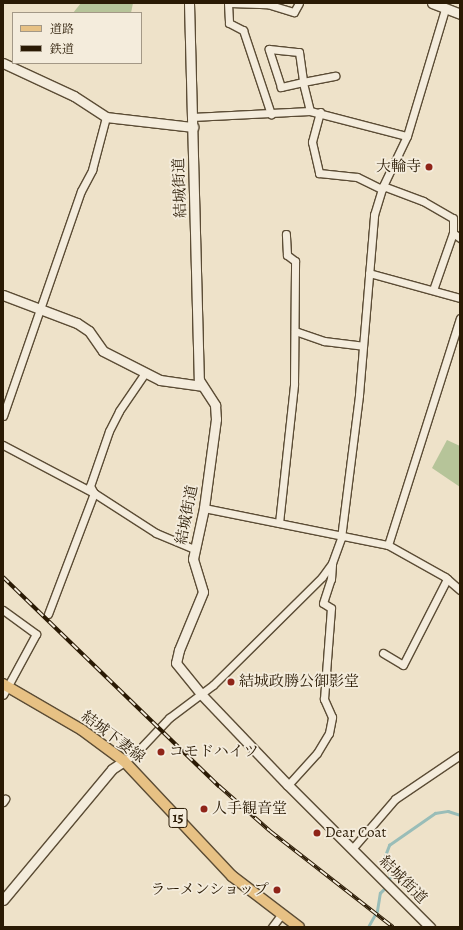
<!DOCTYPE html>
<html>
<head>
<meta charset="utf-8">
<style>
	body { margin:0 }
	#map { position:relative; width:463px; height:930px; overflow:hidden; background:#eee2c9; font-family:Alegreya,"Noto Serif JP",serif }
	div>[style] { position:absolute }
	.green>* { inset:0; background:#b6c499 }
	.stream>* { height:2.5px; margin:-1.25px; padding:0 1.25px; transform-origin:1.25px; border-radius:1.25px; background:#99bdb8 }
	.roads { filter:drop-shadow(1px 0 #5b4c35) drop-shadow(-1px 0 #5b4c35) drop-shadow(0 1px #5b4c35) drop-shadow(0 -1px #5b4c35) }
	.street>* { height:7px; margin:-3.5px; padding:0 3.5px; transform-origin:3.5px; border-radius:3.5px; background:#f4ecdc }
	.secondary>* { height:9px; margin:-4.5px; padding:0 4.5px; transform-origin:4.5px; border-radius:4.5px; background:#f4ecdc }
	.primary>* { height:10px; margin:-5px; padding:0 5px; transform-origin:5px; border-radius:5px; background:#e7c184 }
	.rail>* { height:4px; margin-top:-2px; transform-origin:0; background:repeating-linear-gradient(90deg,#f4ecdc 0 8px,#2a1a04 0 16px); box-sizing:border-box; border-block:1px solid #2a1a04 }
	.dots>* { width:11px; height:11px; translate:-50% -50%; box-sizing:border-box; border:2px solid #f4ecdc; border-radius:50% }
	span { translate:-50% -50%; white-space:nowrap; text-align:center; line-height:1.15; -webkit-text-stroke:3.5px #f4ecdc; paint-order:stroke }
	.shield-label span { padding:1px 3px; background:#f4ecdc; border:1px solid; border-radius:3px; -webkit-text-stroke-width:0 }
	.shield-label { font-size:14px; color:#2a1a04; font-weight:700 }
	.poi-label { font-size:15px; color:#2a1a04 }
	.right { translate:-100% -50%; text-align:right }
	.left { translate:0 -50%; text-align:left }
	.street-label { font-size:15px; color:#2a1a04 }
	.frame { position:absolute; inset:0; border:4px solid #2a1a04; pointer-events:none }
	.legend { position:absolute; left:12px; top:12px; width:130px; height:52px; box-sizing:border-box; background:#f4ecdc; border:1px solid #a39886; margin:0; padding:5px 7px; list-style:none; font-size:12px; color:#2a1a04 }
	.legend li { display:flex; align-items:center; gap:8px; height:20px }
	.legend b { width:20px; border:1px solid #a39886 }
</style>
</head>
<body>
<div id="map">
	<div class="green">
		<i style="clip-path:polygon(81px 3px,133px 3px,131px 13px,73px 13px)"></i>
		<i style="clip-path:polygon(447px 440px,460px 446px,460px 487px,432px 468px)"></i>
	</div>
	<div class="stream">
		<i style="left:389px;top:883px;width:9px;rotate:-84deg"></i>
		<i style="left:390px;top:874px;width:15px;rotate:-118deg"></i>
		<i style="left:383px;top:861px;width:17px;rotate:-69deg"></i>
		<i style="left:389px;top:845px;width:56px;rotate:-34.8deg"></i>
		<i style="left:435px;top:813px;width:13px;rotate:-9deg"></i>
		<i style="left:448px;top:811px;width:13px;rotate:18deg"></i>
		<i style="left:368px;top:927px;width:18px;rotate:-61deg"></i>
		<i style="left:377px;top:911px;width:18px;rotate:-81deg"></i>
		<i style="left:380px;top:893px;width:8px;rotate:-45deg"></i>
	</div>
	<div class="roads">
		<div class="street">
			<i style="left:228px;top:3px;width:20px;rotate:87deg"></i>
			<i style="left:229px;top:23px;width:16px;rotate:27deg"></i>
			<i style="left:243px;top:30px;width:89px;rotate:71.6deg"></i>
			<i style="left:230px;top:3px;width:37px;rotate:2deg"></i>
			<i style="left:267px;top:4px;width:28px;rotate:17deg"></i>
			<i style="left:294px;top:12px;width:10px;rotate:-61deg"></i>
			<i style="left:269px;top:49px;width:30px;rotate:6deg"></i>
			<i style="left:299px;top:52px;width:30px;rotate:82deg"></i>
			<i style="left:303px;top:82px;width:23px;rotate:167deg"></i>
			<i style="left:281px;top:87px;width:40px;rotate:-108deg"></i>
			<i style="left:310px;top:111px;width:30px;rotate:-104deg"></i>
			<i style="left:303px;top:82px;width:33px;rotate:-11deg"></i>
			<i style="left:320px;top:112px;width:31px;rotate:105deg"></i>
			<i style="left:312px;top:142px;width:32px;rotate:77deg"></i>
			<i style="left:319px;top:173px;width:38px;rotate:6deg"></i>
			<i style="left:357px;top:177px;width:28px;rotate:26deg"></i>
			<i style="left:192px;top:117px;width:118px;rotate:-2.9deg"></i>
			<i style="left:310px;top:111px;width:100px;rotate:14.5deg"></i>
			<i style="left:383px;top:186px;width:43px;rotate:20.6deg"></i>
			<i style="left:423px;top:201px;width:34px;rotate:30deg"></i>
			<i style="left:453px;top:218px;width:15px;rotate:90deg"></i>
			<i style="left:453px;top:233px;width:9px;rotate:36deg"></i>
			<i style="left:369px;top:273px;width:94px;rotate:15.4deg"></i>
			<i style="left:433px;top:290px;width:60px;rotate:-70.7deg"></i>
			<i style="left:295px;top:331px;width:31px;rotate:19deg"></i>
			<i style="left:324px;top:341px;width:39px;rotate:7deg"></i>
			<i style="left:3px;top:416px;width:238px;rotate:-70.9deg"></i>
			<i style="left:81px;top:191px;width:24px;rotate:-62deg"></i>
			<i style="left:92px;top:170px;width:55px;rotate:-75.2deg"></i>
			<i style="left:3px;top:445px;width:103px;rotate:27.8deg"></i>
			<i style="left:94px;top:493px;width:74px;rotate:32.8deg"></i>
			<i style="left:156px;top:533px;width:41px;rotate:22.8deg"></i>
			<i style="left:204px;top:508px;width:188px;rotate:11.4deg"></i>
			<i style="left:388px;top:545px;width:65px;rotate:29.3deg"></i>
			<i style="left:445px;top:577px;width:20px;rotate:41deg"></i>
			<i style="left:279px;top:523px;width:140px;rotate:-83.8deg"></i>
			<i style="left:294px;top:384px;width:123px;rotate:-89.5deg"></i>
			<i style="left:295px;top:261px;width:10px;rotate:-143deg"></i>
			<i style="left:287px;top:255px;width:21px;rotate:-93deg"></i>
			<i style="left:388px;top:545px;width:238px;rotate:-72.4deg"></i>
			<i style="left:3px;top:610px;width:41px;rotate:36deg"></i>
			<i style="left:36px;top:634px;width:69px;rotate:118.4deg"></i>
			<i style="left:48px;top:614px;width:129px;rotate:-69.2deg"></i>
			<i style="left:94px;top:493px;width:8px;rotate:-120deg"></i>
			<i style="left:90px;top:486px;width:58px;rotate:-70.9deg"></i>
			<i style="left:109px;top:431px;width:22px;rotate:-63deg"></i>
			<i style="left:119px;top:411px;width:46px;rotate:-55.6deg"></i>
			<i style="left:383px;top:653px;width:23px;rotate:31deg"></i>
			<i style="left:403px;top:665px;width:97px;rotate:-62.9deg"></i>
			<i style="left:124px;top:761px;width:13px;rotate:-32deg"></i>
			<i style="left:135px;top:754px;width:50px;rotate:-46.6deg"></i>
			<i style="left:169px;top:718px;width:55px;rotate:-36.9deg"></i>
			<i style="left:213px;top:685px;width:153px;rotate:-44.7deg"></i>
			<i style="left:322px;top:577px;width:17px;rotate:-54deg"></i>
			<i style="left:332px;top:563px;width:27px;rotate:-70deg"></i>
			<i style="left:341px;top:538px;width:144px;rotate:-82.8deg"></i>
			<i style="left:359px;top:395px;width:181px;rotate:-85.2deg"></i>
			<i style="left:374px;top:215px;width:30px;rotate:-73deg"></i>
			<i style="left:383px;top:186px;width:55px;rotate:-64.4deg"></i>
			<i style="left:407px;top:136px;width:133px;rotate:-73.3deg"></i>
			<i style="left:288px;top:785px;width:43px;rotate:-47.8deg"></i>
			<i style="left:317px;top:753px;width:23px;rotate:-59deg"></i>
			<i style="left:329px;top:733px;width:16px;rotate:-79deg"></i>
			<i style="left:332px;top:717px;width:20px;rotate:-114deg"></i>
			<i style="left:324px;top:699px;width:91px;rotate:-85.6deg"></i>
			<i style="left:331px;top:608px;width:9px;rotate:-148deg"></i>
			<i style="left:323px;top:603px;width:25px;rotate:-72deg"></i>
			<i style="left:331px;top:579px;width:15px;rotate:-86deg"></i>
			<i style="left:3px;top:802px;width:4px;rotate:-56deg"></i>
			<i style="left:352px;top:849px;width:66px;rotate:-49.3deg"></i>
			<i style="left:395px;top:799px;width:78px;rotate:-34.1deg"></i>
			<i style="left:272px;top:927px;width:15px;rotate:-53deg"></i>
		</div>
		<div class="secondary">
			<i style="left:189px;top:3px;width:377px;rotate:88.5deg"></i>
			<i style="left:199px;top:380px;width:30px;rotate:57deg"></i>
			<i style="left:215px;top:405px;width:14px;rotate:86deg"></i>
			<i style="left:216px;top:419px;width:90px;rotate:97.7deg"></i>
			<i style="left:204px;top:508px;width:52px;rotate:102.2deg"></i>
			<i style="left:193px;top:559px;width:34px;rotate:73deg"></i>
			<i style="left:203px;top:592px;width:63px;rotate:112.5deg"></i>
			<i style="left:179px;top:650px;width:13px;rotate:103deg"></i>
			<i style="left:176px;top:663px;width:38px;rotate:51deg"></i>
			<i style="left:200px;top:693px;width:127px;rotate:46.3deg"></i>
			<i style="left:288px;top:785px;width:201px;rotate:45deg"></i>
			<i style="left:432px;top:3px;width:30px;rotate:21deg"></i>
			<i style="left:3px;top:63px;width:78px;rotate:24.9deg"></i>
			<i style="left:74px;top:96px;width:38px;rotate:33deg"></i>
			<i style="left:106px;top:117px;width:88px;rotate:6.6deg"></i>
			<i style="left:3px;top:295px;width:79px;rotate:20.7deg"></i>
			<i style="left:77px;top:323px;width:14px;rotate:34deg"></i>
			<i style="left:89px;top:331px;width:24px;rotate:55deg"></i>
			<i style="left:103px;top:351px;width:64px;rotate:27deg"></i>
			<i style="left:160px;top:380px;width:42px;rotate:8.1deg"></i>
			<i style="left:3px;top:900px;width:170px;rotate:-50.2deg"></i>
			<i style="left:112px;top:769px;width:14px;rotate:-34deg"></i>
		</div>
		<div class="primary">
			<i style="left:3px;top:684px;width:91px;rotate:30.2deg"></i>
			<i style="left:82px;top:730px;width:52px;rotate:36.4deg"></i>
			<i style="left:124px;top:761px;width:158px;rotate:46.8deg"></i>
			<i style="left:232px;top:876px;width:84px;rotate:37.3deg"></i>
		</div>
	</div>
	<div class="rail">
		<i style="left:3px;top:577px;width:301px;rotate:44.1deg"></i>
		<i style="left:219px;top:786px;width:68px;rotate:41.4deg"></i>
		<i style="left:270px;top:831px;width:156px;rotate:38deg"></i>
	</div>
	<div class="dots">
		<i style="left:429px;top:167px;background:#8f2418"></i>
		<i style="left:231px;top:682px;background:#8f2418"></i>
		<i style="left:161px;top:752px;background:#8f2418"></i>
		<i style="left:204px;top:809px;background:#8f2418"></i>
		<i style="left:317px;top:833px;background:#8f2418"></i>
		<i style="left:277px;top:890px;background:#8f2418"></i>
	</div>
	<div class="shield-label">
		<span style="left:178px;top:818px">15</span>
	</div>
	<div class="poi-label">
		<span class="right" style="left:421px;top:167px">大輪寺</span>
		<span class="left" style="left:239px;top:682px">結城政勝公御影堂</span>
		<span class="left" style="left:169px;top:752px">コモドハイツ</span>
		<span class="left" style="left:212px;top:809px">人手観音堂</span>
		<span class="left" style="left:325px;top:833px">Dear Coat</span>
		<span class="right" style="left:269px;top:890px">ラーメンショップ</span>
	</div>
	<div class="street-label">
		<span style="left:180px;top:188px;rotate:-92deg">結城街道</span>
		<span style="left:187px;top:515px;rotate:-79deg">結城街道</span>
		<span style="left:113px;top:737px;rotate:37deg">結城下妻線</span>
		<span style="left:403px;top:880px;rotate:45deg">結城街道</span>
	</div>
	<div class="frame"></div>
	<ul class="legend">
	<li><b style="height:5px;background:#e7c184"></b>道路</li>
	<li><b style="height:5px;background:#2a1a04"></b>鉄道</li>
	</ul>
</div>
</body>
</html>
